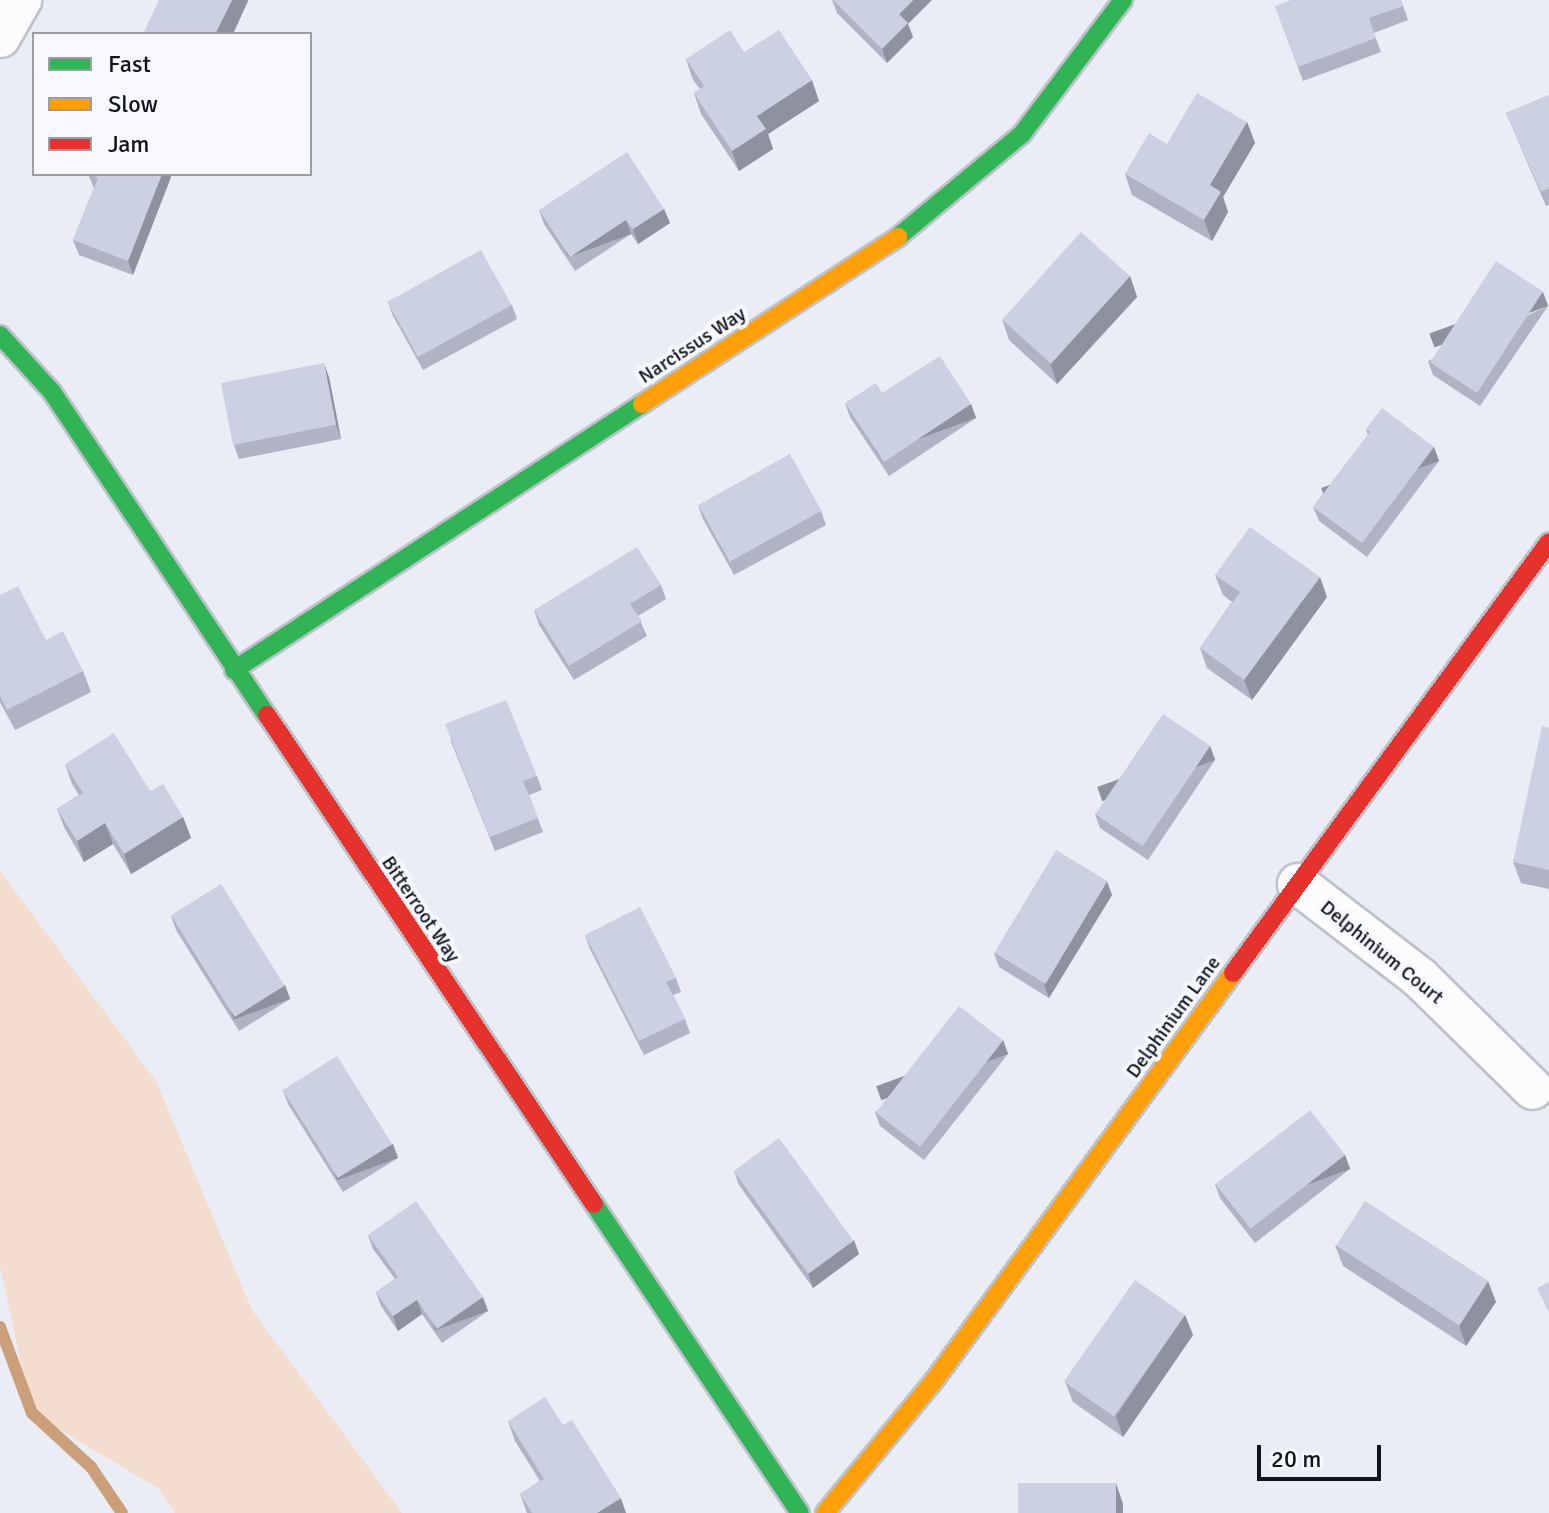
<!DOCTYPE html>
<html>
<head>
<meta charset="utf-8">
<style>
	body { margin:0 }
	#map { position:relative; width:1549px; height:1513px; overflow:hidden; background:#eaedf6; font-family:Signika,sans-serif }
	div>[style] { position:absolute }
	.green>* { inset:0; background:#f3ddce }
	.stream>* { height:12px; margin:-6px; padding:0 6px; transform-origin:6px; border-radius:6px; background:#ca9f79 }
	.roads { filter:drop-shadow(2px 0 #bdc1ca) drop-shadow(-2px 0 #bdc1ca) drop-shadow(0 2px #bdc1ca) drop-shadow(0 -2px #bdc1ca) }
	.street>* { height:40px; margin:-20px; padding:0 20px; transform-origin:20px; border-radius:20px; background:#fcfcfe }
	.fast>* { height:18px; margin:-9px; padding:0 9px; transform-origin:9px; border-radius:9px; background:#30b455 }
	.slow>* { height:18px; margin:-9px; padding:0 9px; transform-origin:9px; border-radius:9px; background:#ff9f0a }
	.jam>* { height:18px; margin:-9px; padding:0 9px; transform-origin:9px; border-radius:9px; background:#e5322d }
	.wall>* { inset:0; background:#afb3c3 }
	.shaded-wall>* { inset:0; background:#8e929f; transform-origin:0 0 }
	.building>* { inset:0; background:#cbd0e3; transform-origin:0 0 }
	span { translate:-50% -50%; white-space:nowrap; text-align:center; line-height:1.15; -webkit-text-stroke:8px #f6f8fe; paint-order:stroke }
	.street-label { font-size:20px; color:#11141d }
	.legend { position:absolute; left:32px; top:32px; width:280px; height:144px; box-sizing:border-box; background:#f6f8fe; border:2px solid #9a9da4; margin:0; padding:10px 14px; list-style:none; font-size:24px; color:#11141d }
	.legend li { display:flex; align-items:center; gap:16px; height:40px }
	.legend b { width:40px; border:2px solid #9a9da4 }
	.scale { position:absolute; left:1257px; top:1445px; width:124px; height:36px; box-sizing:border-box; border:4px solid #11141d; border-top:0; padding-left:10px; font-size:24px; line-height:28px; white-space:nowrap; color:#11141d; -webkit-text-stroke:6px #f6f8fe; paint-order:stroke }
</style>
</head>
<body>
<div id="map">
	<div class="green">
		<i style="clip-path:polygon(0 871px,156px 1081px,252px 1310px,402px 1513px,175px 1513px,159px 1489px,32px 1413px,0 1266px)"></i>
	</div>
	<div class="stream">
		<i style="left:0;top:1327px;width:92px;rotate:69.6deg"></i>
		<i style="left:32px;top:1413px;width:80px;rotate:42.5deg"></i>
		<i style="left:91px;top:1467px;width:55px;rotate:56deg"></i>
	</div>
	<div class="roads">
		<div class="street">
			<i style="left:0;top:37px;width:43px;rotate:-60.4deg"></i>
			<i style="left:1298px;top:884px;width:154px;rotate:37.6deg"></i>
			<i style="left:1420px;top:978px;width:158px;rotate:44.5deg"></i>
		</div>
		<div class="fast">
			<i style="left:898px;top:237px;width:161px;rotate:-39.7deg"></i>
			<i style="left:1022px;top:134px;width:168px;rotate:-53deg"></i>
			<i style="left:0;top:335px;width:77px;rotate:47.6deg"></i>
			<i style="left:52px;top:392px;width:388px;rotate:56.4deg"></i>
			<i style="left:234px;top:670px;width:487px;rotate:-33.1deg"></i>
			<i style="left:594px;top:1204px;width:371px;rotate:56.3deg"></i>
		</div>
		<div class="slow">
			<i style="left:642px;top:404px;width:306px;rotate:-33.1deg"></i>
			<i style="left:825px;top:1513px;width:170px;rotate:-50.5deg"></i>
			<i style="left:933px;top:1382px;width:507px;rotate:-53.74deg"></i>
		</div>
		<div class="jam">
			<i style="left:267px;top:715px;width:588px;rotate:56.23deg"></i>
			<i style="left:1233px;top:973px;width:534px;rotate:-53.75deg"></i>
		</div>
	</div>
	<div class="wall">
		<i style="clip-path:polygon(832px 0,908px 24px,913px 37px,887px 63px,837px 13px)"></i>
		<i style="clip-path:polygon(1401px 0,1408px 20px,1374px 33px,1381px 52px,1303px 81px,1275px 6px)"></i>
		<i style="clip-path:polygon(744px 52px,819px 101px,768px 134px,773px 149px,739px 171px,701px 114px,694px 93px,700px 89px,693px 80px,686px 59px)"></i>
		<i style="clip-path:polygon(1549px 95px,1549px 205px,1546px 206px,1506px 113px)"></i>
		<i style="clip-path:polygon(1247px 122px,1255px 143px,1223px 197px,1228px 212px,1212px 241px,1132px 195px,1125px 174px,1167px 144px)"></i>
		<i style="clip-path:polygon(88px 174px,171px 177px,133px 275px,79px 255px,73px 240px,94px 188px)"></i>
		<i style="clip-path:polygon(664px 209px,670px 223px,638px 244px,631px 234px,575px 271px,544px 224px,539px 210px)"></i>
		<i style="clip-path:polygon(1130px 276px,1137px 297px,1057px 384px,1009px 340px,1002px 319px)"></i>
		<i style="clip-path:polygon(388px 302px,512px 305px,517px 319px,423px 370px,393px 316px)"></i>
		<i style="clip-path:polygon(1548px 306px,1480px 406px,1433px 375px,1428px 361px)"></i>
		<i style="clip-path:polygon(329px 377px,341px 439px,239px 459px,234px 445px)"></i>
		<i style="clip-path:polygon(882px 393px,971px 404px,976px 418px,889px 476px,850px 417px,845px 403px)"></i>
		<i style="clip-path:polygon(1366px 429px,1439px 461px,1367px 557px,1319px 521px,1313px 507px,1368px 435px)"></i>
		<i style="clip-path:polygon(698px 505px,821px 511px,826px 525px,734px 575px,703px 519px)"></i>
		<i style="clip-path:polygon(1215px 575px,1327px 597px,1252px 700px,1207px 668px,1200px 648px,1232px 602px,1223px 595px)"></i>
		<i style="clip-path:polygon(661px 585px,666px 599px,638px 616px,647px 636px,574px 680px,539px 625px,534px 610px)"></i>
		<i style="clip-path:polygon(0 595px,46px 640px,83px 671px,91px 692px,15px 730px,0 702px)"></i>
		<i style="clip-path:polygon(1549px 728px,1549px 889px,1521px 883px,1513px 862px)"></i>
		<i style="clip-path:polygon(450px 739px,537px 776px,542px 790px,529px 795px,543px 832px,495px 851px)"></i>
		<i style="clip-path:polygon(1210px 746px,1215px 760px,1148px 860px,1100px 828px,1095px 814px)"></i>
		<i style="clip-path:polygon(65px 764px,150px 791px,183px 817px,191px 838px,131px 874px,113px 844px,84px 862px,65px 829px,57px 809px,79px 795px,72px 784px)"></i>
		<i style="clip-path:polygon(1112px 895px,1049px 998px,999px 967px,994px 953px)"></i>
		<i style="clip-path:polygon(171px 916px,285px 985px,290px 999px,239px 1031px,176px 930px)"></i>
		<i style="clip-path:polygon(585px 935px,676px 978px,681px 992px,673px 995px,685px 1019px,690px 1033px,644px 1055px,590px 949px)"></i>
		<i style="clip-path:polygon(1003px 1040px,1008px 1054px,924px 1160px,880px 1126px,875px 1112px)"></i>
		<i style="clip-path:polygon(283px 1090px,398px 1158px,343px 1192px,288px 1104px)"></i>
		<i style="clip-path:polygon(1345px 1155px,1350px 1169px,1255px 1243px,1220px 1198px,1215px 1184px)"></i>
		<i style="clip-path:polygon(734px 1171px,859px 1254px,813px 1288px,739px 1185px)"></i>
		<i style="clip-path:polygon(368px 1235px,488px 1311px,442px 1343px,422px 1314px,398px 1331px,381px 1306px,376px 1292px,395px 1279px,373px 1249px)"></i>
		<i style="clip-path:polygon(1335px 1245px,1496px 1302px,1466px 1346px,1343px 1266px)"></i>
		<i style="clip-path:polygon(1185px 1315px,1193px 1335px,1123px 1437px,1073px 1402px,1065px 1382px)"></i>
		<i style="clip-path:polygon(508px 1421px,563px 1425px,626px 1513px,527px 1513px,520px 1494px,540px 1481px,515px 1441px)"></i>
	</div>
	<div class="shaded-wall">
		<i style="clip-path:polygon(232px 0,248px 0,248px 1px,233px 34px,215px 34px)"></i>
		<i style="clip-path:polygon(913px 0,932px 0,908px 24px,913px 37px,887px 63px,882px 49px,899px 14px)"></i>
		<i style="clip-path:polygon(812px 80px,819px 101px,768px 134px,773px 149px,739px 171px,732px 151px,757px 116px)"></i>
		<i style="clip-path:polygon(1247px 122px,1255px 143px,1223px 197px,1228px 212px,1212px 241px,1204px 220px,1210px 185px)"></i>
		<i style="clip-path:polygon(162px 174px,170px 174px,171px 177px,133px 275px,128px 261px)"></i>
		<i style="clip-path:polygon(664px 209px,670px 223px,638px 244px,633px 229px)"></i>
		<i style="left:626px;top:220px;width:15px;height:67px;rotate:70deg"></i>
		<i style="clip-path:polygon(1130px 276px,1137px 297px,1057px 384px,1050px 363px)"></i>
		<i style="left:1543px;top:292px;width:15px;height:121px;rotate:70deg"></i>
		<i style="clip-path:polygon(324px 363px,329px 377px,341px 439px,336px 425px)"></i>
		<i style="left:971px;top:404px;width:15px;height:105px;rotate:70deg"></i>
		<i style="left:1434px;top:447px;width:15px;height:120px;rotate:70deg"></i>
		<i style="clip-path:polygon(1320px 577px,1327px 597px,1252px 700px,1244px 680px)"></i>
		<i style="left:1210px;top:746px;width:15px;height:120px;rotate:70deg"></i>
		<i style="clip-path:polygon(183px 817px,191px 838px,131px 874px,124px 854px)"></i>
		<i style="clip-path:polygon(105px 823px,113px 844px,84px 862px,77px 841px)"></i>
		<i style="clip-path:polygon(1107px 881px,1112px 895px,1049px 998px,1044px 984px)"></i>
		<i style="left:285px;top:985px;width:15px;height:60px;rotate:70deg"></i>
		<i style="left:1003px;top:1040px;width:15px;height:135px;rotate:70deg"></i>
		<i style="left:393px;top:1144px;width:15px;height:65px;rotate:70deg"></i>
		<i style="left:1345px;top:1155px;width:15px;height:120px;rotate:70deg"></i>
		<i style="clip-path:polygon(854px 1240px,859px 1254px,813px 1288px,808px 1273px)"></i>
		<i style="clip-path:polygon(1488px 1281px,1496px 1302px,1466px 1346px,1459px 1325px)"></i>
		<i style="left:483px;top:1297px;width:15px;height:56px;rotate:70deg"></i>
		<i style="clip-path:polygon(417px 1300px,422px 1314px,398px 1331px,393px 1316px)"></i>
		<i style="clip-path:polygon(1185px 1315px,1193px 1335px,1123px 1437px,1116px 1416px)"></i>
		<i style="clip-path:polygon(1116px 1483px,1123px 1504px,1123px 1513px,1116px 1513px)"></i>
		<i style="clip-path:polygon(621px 1498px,626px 1513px,597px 1513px)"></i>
	</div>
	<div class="building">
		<i style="clip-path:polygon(159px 0,232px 0,215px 34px,143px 34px)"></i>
		<i style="clip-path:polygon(833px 0,913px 0,899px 14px,908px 23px,882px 49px)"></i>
		<i style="clip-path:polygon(1291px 0,1401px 0,1403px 6px,1369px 18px,1376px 38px,1298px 67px,1275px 6px)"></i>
		<i style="clip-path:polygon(730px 30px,744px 52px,779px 30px,812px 80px,757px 116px,766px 129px,732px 151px,694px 93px,704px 86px,686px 59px)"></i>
		<i style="clip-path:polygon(1197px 93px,1247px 122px,1210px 185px,1221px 192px,1204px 220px,1125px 174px,1149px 133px,1167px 144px)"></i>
		<i style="clip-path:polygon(1549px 95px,1549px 188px,1541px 192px,1506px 113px)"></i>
		<i style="clip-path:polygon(627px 152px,664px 209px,633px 229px,626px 220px,570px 257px,539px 210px)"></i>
		<i style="clip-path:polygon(89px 174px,162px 174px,128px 261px,73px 240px,98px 178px)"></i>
		<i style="left:1081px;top:232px;width:66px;height:118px;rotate:42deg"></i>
		<i style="left:481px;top:250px;width:63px;height:107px;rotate:61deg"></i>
		<i style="left:1496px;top:261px;width:56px;height:121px;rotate:33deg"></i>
		<i style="clip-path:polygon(940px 356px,971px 404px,884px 462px,845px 403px,876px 383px,882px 393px)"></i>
		<i style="left:324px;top:363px;width:63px;height:105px;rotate:79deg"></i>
		<i style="clip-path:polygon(1382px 408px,1434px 447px,1362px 543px,1313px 507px,1370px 432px,1366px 429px)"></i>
		<i style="left:790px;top:454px;width:65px;height:105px;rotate:61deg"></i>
		<i style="clip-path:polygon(1250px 527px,1320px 577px,1244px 680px,1200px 648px,1240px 592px,1215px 575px)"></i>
		<i style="clip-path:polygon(637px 547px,661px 585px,630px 604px,642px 621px,569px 666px,534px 610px)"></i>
		<i style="clip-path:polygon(18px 586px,46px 640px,63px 631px,83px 671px,7px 710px,0 696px,0 595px)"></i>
		<i style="clip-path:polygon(506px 700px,537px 776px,523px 781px,538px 818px,490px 837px,445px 724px)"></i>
		<i style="left:1163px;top:714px;width:57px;height:121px;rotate:34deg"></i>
		<i style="clip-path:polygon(1542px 726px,1549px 728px,1549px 870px,1513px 862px)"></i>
		<i style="clip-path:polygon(114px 733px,150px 791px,163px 784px,183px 817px,124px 854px,105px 823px,77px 841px,57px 809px,83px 793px,65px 764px)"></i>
		<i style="left:1056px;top:850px;width:60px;height:120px;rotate:31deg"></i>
		<i style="left:221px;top:884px;width:120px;height:59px;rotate:58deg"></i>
		<i style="clip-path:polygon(640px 907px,676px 978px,666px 982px,685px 1019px,639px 1041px,585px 935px)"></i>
		<i style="left:959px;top:1006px;width:56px;height:135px;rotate:38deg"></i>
		<i style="left:337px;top:1056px;width:104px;height:64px;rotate:58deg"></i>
		<i style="left:1310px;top:1110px;width:57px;height:120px;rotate:52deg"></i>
		<i style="left:779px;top:1138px;width:127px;height:56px;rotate:54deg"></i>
		<i style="clip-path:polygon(416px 1201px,483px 1297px,437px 1329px,417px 1300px,393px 1316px,376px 1292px,398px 1277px,368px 1235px)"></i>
		<i style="left:1365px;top:1201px;width:147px;height:53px;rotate:33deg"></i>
		<i style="left:1135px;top:1280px;width:61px;height:124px;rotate:35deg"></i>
		<i style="clip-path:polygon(1549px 1282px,1549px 1313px,1537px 1288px)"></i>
		<i style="clip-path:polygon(545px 1397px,563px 1425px,572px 1420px,621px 1498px,597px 1513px,532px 1513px,520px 1494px,544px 1479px,508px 1421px)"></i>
		<i style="left:1116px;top:1483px;width:30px;height:98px;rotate:90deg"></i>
	</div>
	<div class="street-label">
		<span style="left:692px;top:345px;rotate:-33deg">Narcissus Way</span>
		<span style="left:421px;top:909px;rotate:56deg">Bitterroot Way</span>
		<span style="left:1382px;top:952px;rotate:39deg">Delphinium Court</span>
		<span style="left:1173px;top:1017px;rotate:-54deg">Delphinium Lane</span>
	</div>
	<ul class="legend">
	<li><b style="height:10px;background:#30b455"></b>Fast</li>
	<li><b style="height:10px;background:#ff9f0a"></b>Slow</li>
	<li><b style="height:10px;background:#e5322d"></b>Jam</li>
	</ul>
	<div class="scale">20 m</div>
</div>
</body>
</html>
